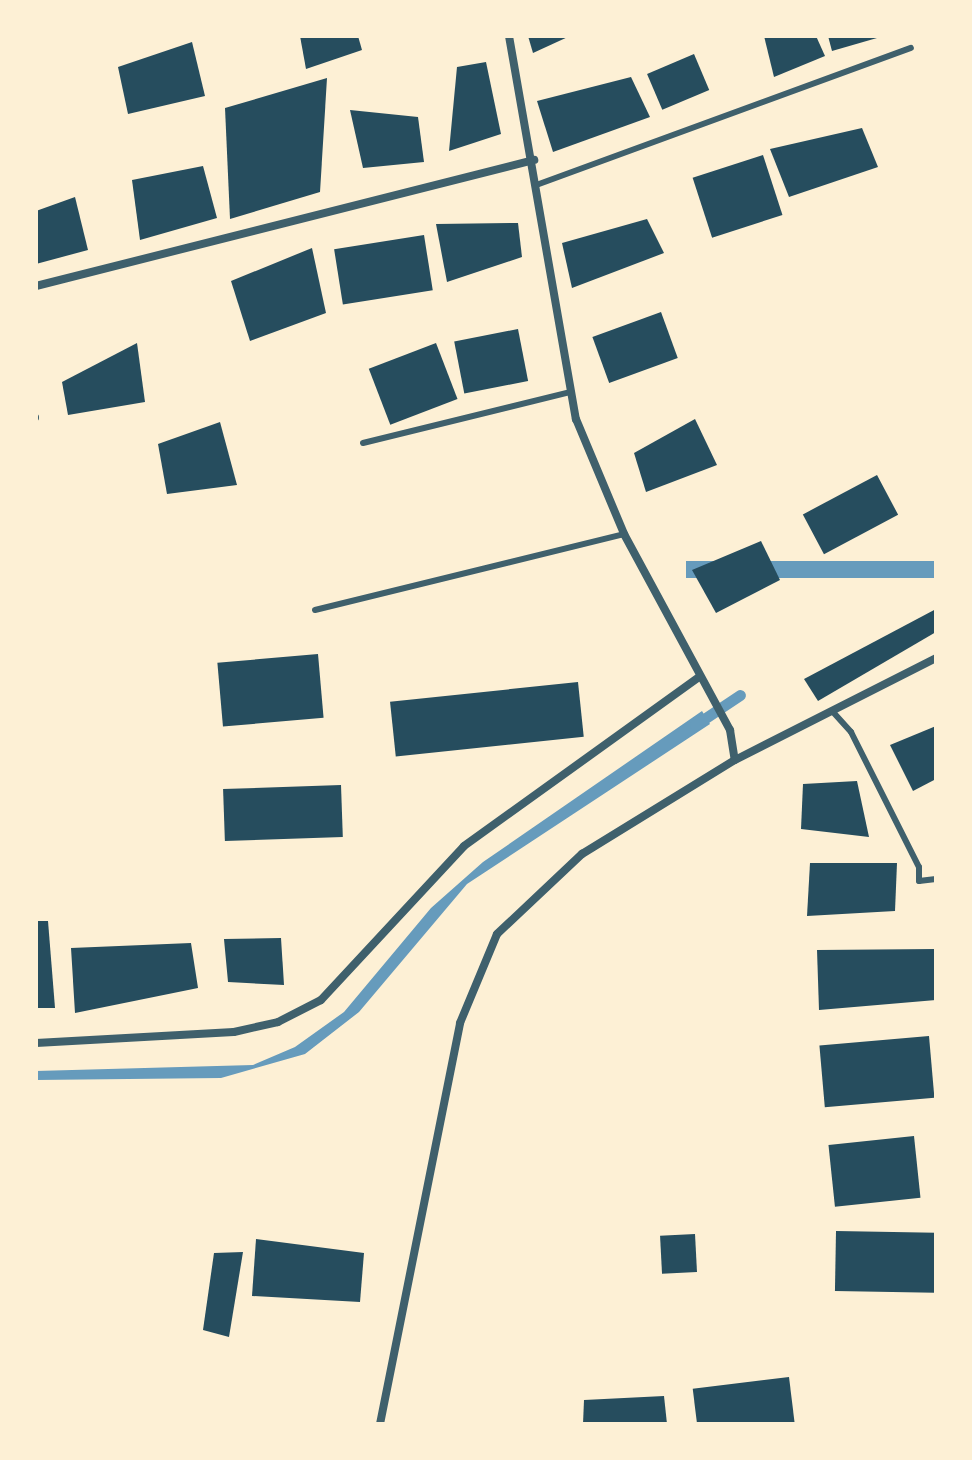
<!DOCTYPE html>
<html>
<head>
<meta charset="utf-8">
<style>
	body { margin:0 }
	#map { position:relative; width:972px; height:1460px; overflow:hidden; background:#fdf0d5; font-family:"Space Grotesk",sans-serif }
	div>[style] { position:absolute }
	.water>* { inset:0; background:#669bbc; transform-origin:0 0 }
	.stream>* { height:11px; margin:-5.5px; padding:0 5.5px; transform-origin:5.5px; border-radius:5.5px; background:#669bbc }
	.building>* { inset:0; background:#264d5e; transform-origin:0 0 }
	.service>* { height:6px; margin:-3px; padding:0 3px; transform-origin:3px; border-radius:3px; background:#3f606c }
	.minor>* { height:8px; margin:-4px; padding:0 4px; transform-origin:4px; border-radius:4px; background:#3f606c }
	span { translate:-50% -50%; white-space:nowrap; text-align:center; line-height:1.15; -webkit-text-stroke:7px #fdf0d5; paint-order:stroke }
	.frame { position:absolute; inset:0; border:38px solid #fdf0d5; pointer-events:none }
</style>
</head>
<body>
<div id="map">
	<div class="water">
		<i style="left:936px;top:561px;width:17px;height:250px;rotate:90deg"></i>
		<i style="clip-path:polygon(702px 711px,710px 724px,467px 884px,359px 1012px,305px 1054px,221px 1078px,36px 1080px,36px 1071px,253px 1065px,295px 1047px,344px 1012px,431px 908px,483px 862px)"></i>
	</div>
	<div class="stream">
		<i style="left:695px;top:725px;width:54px;rotate:-33.7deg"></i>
	</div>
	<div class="building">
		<i style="clip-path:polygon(300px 36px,358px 36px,362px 50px,306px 69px)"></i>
		<i style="clip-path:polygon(528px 36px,570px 36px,533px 53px)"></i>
		<i style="clip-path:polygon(764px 36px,816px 36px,825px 56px,774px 77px)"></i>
		<i style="clip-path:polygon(828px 36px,876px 36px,877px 38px,832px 51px)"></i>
		<i style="clip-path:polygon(192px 42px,205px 96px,128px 114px,118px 67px)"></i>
		<i style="left:694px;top:54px;width:39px;height:51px;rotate:67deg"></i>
		<i style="clip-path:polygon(486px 62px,501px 134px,449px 151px,457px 67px)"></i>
		<i style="clip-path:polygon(631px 77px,650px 117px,553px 152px,537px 101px)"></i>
		<i style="clip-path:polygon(327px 78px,320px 192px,230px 219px,225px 108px)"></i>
		<i style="clip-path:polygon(350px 110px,418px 117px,424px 162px,363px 168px)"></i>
		<i style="clip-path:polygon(862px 128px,878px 167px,789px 197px,770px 149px)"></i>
		<i style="left:763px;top:155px;width:63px;height:74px;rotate:72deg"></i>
		<i style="clip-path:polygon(203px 166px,217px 218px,140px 240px,132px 180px)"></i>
		<i style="clip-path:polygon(75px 197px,88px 250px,36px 264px,36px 211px)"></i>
		<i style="clip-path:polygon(647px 219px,664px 253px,572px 288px,562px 243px)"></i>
		<i style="clip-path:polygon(518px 223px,522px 257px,447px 282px,436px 224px)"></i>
		<i style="left:424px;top:235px;width:56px;height:91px;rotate:81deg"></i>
		<i style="clip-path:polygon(312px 248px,326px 313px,250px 341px,231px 281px)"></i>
		<i style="left:661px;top:312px;width:49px;height:73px;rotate:70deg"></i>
		<i style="left:518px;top:329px;width:53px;height:65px;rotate:79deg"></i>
		<i style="clip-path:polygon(137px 343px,145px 402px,68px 415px,62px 382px)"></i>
		<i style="left:436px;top:343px;width:60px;height:72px;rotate:69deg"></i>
		<i style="clip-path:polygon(695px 419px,717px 465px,646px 492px,634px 453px)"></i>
		<i style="clip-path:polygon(220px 422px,237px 485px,167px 494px,158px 444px)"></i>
		<i style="left:877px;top:475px;width:45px;height:84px;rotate:62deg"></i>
		<i style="clip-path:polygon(761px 541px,780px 580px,716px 613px,692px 570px)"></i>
		<i style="clip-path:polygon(936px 609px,936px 632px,818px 701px,804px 679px)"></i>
		<i style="left:318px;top:654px;width:64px;height:101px;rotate:85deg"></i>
		<i style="left:578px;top:682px;width:55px;height:189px;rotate:84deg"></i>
		<i style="clip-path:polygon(936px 726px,936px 779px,913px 791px,890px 745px)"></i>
		<i style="clip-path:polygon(857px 781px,869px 837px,801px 829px,803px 784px)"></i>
		<i style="left:341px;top:785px;width:52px;height:118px;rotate:88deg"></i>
		<i style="clip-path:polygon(810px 863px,897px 863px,895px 911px,807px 916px)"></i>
		<i style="clip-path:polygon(36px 921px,48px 921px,55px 1008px,36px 1008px)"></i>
		<i style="clip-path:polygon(281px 938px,284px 985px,228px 982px,224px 939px)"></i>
		<i style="clip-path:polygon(191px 943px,198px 988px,75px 1013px,71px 948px)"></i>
		<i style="clip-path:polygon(936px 949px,936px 1000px,819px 1010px,817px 950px)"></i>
		<i style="left:929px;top:1036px;width:62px;height:110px;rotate:85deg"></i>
		<i style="left:914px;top:1136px;width:62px;height:86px;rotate:84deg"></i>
		<i style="left:836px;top:1231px;width:100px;height:60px;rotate:1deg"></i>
		<i style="left:695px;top:1234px;width:38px;height:35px;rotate:87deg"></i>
		<i style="clip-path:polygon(256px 1239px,364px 1253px,360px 1302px,252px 1296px)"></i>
		<i style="clip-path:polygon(243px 1252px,229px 1337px,203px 1330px,214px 1253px)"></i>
		<i style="left:789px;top:1377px;width:47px;height:97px;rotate:83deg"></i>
		<i style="clip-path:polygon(664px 1396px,667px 1424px,583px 1424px,584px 1400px)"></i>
	</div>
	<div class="service">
		<i style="left:539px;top:184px;width:396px;rotate:-20.1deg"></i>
		<i style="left:36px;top:417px;width:1px;rotate:90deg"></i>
		<i style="left:363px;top:443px;width:213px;rotate:-13.8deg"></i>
		<i style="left:315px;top:610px;width:318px;rotate:-13.8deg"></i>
		<i style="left:833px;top:712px;width:27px;rotate:48deg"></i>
		<i style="left:851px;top:732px;width:151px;rotate:63.3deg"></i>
		<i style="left:919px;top:867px;width:14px;rotate:90deg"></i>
		<i style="left:919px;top:881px;width:17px;rotate:-7deg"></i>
	</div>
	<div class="minor">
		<i style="left:509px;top:36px;width:389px;rotate:80.1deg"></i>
		<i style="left:576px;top:419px;width:125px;rotate:67.3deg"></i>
		<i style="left:624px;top:534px;width:223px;rotate:61.6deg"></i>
		<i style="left:730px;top:730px;width:30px;rotate:81deg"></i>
		<i style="left:36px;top:286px;width:514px;rotate:-14.2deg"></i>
		<i style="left:36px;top:1043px;width:198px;rotate:-3.2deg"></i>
		<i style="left:234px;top:1032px;width:45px;rotate:-12.8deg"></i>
		<i style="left:278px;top:1022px;width:48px;rotate:-27.1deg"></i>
		<i style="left:321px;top:1000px;width:210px;rotate:-47.1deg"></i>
		<i style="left:464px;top:846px;width:289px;rotate:-35.7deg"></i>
		<i style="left:380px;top:1424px;width:409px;rotate:-78.7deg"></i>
		<i style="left:460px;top:1023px;width:96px;rotate:-67.4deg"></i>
		<i style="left:497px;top:934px;width:117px;rotate:-43.3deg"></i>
		<i style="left:582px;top:854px;width:180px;rotate:-31.6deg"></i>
		<i style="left:735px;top:760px;width:225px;rotate:-26.9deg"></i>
	</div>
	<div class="frame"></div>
</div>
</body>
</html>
